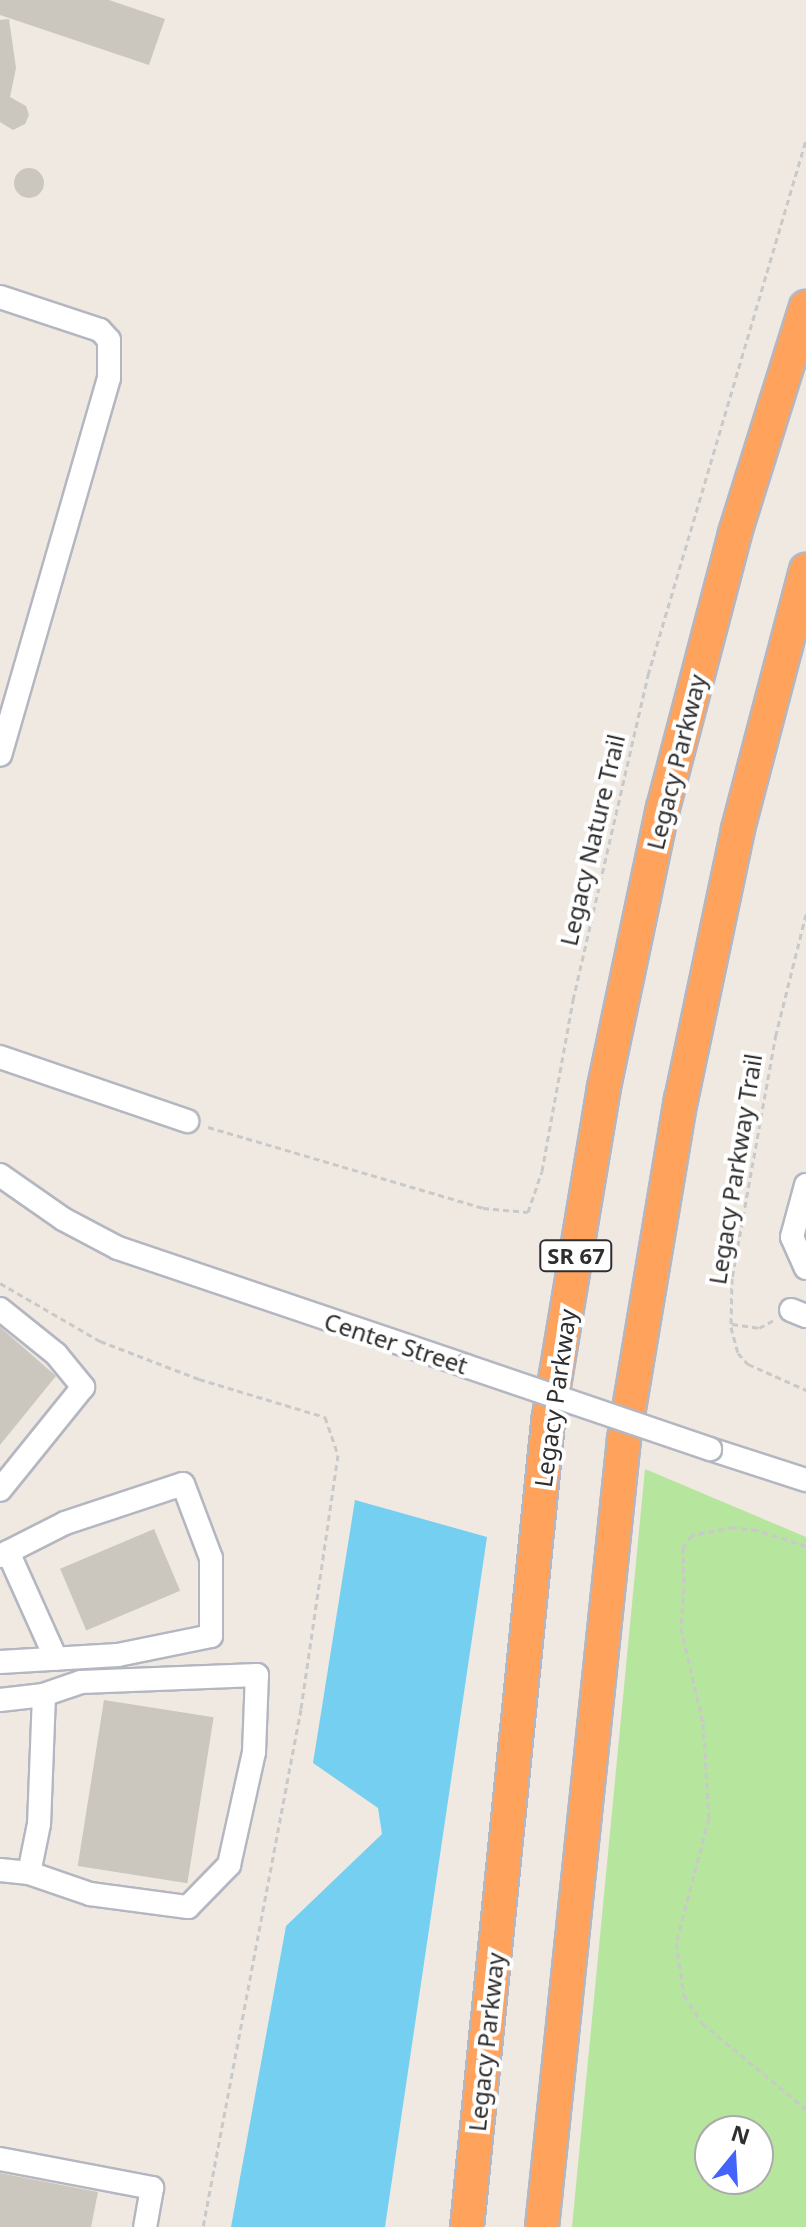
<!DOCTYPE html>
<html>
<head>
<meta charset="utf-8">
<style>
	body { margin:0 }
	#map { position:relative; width:806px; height:2227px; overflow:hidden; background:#efe9e1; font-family:"Noto Sans",sans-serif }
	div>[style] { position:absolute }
	.green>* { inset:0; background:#b6e59e }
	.water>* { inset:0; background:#75cff0 }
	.building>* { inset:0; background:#cbc7bf; transform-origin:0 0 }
	.round { border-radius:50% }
	.path>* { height:3px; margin-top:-1.5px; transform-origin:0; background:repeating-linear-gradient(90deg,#c9c9c9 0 6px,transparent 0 10px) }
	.roads { filter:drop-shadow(2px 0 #b4b7c1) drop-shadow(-2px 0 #b4b7c1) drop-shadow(0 2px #b4b7c1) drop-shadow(0 -2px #b4b7c1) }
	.minor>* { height:22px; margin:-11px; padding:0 11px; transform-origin:11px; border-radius:11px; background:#fff }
	.highway>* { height:32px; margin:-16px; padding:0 16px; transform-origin:16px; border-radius:16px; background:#ffa35c }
	.bridges { filter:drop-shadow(2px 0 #b4b7c1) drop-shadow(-2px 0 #b4b7c1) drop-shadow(0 2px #b4b7c1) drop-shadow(0 -2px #b4b7c1) }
	.minor-bridge>* { height:22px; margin:-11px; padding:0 11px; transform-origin:11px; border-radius:11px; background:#fff }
	span { translate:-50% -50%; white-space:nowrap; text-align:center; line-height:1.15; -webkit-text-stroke:8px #fff; paint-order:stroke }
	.shield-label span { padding:2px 6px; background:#fff; border:2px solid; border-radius:6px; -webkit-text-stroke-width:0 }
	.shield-label { font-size:22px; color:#2e2e2e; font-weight:700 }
	.street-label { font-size:24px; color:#2e2e2e }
	.north { position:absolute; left:694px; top:2115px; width:80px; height:80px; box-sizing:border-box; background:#fff; border:2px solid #ababab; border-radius:50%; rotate:18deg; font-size:22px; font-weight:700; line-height:32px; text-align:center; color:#2e2e2e }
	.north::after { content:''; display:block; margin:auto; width:28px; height:36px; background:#4264fb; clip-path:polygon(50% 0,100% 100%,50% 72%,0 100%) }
</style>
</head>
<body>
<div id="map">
	<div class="green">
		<i style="clip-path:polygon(evenodd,645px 1469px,806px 1537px,806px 2227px,572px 2227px,645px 1469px,710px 2131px,758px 2131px,758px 2179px,710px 2179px,710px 2131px)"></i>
	</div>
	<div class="water">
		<i style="clip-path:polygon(355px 1500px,487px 1537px,385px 2227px,231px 2227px,286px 1926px,382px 1834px,378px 1808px,313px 1763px)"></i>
	</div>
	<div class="building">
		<i style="clip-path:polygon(0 0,109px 0,165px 19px,149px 65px,0 15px)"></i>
		<i style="clip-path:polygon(9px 19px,16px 68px,10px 97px,26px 106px,29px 115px,25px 124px,13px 130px,0 122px,0 20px)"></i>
		<i class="round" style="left:14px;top:168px;width:30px;height:30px"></i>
		<i style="clip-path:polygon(0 1327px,56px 1376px,0 1445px)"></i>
		<i style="left:154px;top:1529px;width:67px;height:102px;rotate:67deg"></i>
		<i style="left:104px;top:1700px;width:111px;height:168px;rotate:9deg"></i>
		<i style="clip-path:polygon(0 2173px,98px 2192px,91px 2227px,0 2227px)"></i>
	</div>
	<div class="path">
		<i style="left:806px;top:914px;width:124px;rotate:104deg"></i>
		<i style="left:776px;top:1034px;width:248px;rotate:100.2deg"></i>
		<i style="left:732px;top:1278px;width:49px;rotate:91.2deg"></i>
		<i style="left:731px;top:1327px;width:27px;rotate:75deg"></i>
		<i style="left:738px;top:1353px;width:15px;rotate:48deg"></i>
		<i style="left:748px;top:1364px;width:64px;rotate:24.1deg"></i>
		<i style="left:208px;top:1127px;width:287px;rotate:16.4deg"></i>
		<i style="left:483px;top:1208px;width:45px;rotate:5.1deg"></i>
		<i style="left:528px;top:1212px;width:43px;rotate:-71.1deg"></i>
		<i style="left:542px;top:1171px;width:174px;rotate:-79.7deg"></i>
		<i style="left:573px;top:1000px;width:334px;rotate:-77deg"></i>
		<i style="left:648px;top:675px;width:558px;rotate:-73.55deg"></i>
		<i style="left:0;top:1283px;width:116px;rotate:30.1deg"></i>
		<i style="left:100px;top:1341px;width:106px;rotate:21deg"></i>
		<i style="left:199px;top:1379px;width:132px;rotate:16.8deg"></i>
		<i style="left:325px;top:1417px;width:40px;rotate:71.1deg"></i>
		<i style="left:338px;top:1455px;width:257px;rotate:98.3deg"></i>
		<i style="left:301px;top:1709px;width:527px;rotate:100.71deg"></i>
		<i style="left:732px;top:1324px;width:27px;rotate:8deg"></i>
		<i style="left:759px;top:1328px;width:17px;rotate:-28deg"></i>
		<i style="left:806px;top:1546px;width:52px;rotate:-161.9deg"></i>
		<i style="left:757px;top:1530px;width:23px;rotate:-173deg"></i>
		<i style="left:734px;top:1527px;width:43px;rotate:169.2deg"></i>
		<i style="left:692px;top:1535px;width:15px;rotate:127deg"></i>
		<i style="left:683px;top:1547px;width:41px;rotate:88.6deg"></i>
		<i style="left:684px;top:1588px;width:40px;rotate:94.3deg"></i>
		<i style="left:681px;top:1628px;width:98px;rotate:77deg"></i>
		<i style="left:703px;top:1723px;width:95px;rotate:86.4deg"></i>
		<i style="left:709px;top:1818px;width:129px;rotate:104.8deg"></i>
		<i style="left:676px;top:1943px;width:53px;rotate:81.3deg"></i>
		<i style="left:684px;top:1995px;width:33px;rotate:57deg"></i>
		<i style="left:702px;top:2023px;width:135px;rotate:39.6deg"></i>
	</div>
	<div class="roads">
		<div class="minor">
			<i style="left:0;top:297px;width:105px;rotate:18.3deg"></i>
			<i style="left:100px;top:330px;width:13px;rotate:48deg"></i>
			<i style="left:109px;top:340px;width:38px;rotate:90deg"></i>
			<i style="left:109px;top:378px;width:392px;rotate:106.1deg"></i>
			<i style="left:0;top:1057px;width:198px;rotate:18.9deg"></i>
			<i style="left:0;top:1175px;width:77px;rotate:34.9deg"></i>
			<i style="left:63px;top:1219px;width:62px;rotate:27.8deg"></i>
			<i style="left:118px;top:1248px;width:367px;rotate:18.7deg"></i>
			<i style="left:806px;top:1185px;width:54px;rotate:105.1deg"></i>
			<i style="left:792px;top:1237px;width:34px;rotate:66deg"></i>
			<i style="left:0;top:1309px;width:72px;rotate:38.8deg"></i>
			<i style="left:56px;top:1354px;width:43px;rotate:50.7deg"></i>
			<i style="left:83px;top:1387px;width:132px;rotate:128.9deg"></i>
			<i style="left:791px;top:1310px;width:16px;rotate:22deg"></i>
			<i style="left:710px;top:1449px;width:101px;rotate:17.9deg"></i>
			<i style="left:8px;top:1552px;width:117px;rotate:65.8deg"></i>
			<i style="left:0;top:1556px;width:73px;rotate:-26.9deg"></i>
			<i style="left:65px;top:1523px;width:124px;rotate:-18.3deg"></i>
			<i style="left:183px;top:1484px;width:79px;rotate:69.3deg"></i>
			<i style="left:211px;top:1558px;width:78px;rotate:90deg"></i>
			<i style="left:211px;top:1636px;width:95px;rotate:168.5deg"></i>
			<i style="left:118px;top:1655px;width:118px;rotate:176.6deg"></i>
			<i style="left:0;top:1700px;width:44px;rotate:-6.5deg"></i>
			<i style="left:44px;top:1695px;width:129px;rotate:92.2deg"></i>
			<i style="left:39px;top:1824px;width:50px;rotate:101.5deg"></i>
			<i style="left:29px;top:1873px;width:29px;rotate:-174deg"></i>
			<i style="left:29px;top:1873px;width:65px;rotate:19deg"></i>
			<i style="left:90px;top:1894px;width:99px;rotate:7.6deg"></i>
			<i style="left:188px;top:1907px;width:59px;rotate:-45.7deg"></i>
			<i style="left:229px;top:1865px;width:116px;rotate:-77.5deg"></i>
			<i style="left:254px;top:1752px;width:77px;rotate:-87.8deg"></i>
			<i style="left:257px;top:1675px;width:176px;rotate:177.7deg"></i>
			<i style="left:81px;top:1682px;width:39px;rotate:161deg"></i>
			<i style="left:0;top:2159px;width:155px;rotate:10.8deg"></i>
			<i style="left:152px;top:2188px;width:40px;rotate:100deg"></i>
		</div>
		<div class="highway">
			<i style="left:467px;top:2227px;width:809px;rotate:-84.25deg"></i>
			<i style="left:548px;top:1422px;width:340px;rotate:-80.5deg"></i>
			<i style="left:604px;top:1087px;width:285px;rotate:-78.1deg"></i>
			<i style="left:663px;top:808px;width:284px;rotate:-75.3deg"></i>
			<i style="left:735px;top:533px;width:237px;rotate:-72.6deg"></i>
			<i style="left:542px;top:2227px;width:792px;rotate:-84.06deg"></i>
			<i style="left:624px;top:1439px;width:344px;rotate:-80.5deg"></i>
			<i style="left:681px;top:1100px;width:277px;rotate:-78.1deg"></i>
			<i style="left:738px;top:829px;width:268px;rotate:-75.3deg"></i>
		</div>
	</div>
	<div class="bridges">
		<div class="minor-bridge">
			<i style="left:466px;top:1366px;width:258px;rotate:18.8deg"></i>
		</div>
	</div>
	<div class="shield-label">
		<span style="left:576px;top:1256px">SR 67</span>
	</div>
	<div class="street-label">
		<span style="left:676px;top:762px;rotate:-76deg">Legacy Parkway</span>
		<span style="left:592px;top:840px;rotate:-77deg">Legacy Nature Trail</span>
		<span style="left:735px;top:1169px;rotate:-81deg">Legacy Parkway Trail</span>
		<span style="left:396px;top:1343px;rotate:18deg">Center Street</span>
		<span style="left:555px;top:1398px;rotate:-82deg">Legacy Parkway</span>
		<span style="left:486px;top:2042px;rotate:-84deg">Legacy Parkway</span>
	</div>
	<div class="north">N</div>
</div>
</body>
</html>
